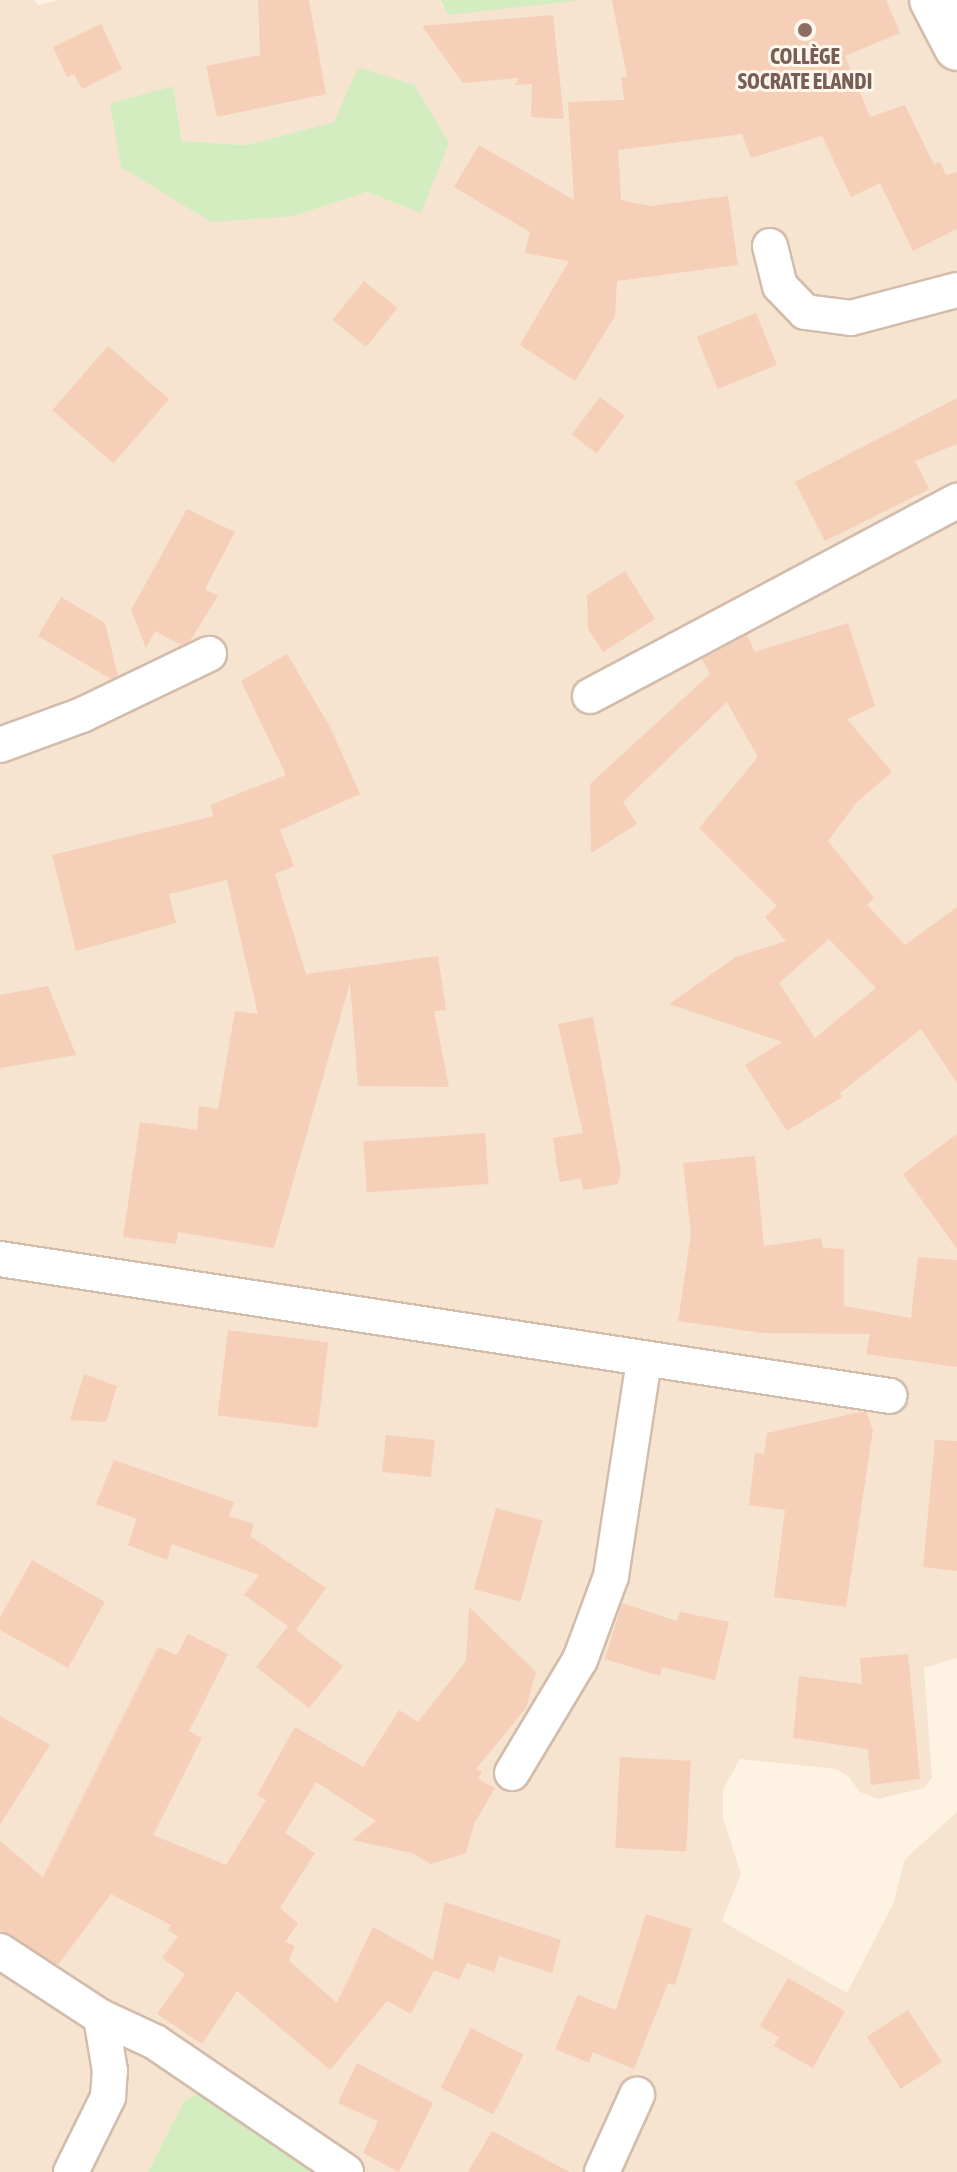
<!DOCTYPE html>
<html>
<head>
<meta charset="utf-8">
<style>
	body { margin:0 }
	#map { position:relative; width:957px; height:2172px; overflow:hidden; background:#fef3e3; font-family:"Asap Condensed",sans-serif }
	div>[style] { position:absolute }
	.residential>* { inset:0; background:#f6e4d1 }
	.green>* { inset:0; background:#d3edc0 }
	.building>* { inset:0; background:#f5cfb8; transform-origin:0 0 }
	.roads { filter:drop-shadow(2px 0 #d2bcab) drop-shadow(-2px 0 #d2bcab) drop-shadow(0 2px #d2bcab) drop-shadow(0 -2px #d2bcab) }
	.minor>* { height:34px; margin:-17px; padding:0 17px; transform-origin:17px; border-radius:17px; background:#fff }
	.secondary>* { height:44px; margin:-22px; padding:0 22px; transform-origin:22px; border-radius:22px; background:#fff }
	.dots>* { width:22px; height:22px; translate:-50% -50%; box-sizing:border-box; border:4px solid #fff7eb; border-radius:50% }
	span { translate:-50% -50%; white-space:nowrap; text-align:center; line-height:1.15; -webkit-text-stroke:6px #fff7eb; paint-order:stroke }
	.education-label { font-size:22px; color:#785e54; font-weight:700 }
</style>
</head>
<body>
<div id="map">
	<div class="residential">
		<i style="clip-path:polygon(evenodd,0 0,34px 0,38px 5px,58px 0,440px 0,442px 7px,582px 0,957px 0,957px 1658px,924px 1668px,932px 1778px,924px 1788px,878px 1799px,860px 1792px,848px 1776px,835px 1769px,740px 1759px,723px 1790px,723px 1818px,741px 1874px,722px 1921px,847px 1993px,893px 1904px,905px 1859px,957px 1812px,957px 2172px,333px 2172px,184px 2101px,148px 2172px,0 2172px,0 0,173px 86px,182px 141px,245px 145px,334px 122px,421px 213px,367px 192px,294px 216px,110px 103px,173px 86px)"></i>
	</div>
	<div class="green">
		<i style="clip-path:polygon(440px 0,582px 0,448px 15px)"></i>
		<i style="clip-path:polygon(358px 67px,414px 85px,449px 142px,421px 213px,367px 192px,294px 216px,211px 222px,121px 167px,110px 103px,173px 86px,182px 141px,245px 145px,334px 122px)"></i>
		<i style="clip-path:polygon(200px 2093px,240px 2102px,332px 2172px,148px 2172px,184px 2101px)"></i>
	</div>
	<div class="building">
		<i style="clip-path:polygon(258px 0,309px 0,326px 94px,217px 117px,206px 66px,260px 55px)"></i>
		<i style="clip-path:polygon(612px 0,886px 0,900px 33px,845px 56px,870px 117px,905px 105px,934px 165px,940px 162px,946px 175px,957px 172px,957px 229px,913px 251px,880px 183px,851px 197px,822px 136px,751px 158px,742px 134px,618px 150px,621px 200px,650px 206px,728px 196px,738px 265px,617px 281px,615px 316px,575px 381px,520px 345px,569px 261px,525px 253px,530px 232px,454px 187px,479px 145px,574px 200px,568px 102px,624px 100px,621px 77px,627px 77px)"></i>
		<i style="clip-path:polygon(553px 15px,564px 119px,531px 117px,532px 84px,515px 85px,519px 78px,463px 83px,422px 26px)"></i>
		<i style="clip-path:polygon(101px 24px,122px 69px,82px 89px,74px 74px,67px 77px,53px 47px)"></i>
		<i style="left:364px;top:281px;width:43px;height:50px;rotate:39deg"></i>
		<i style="left:756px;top:313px;width:56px;height:64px;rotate:68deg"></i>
		<i style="left:108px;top:346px;width:81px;height:85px;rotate:41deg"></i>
		<i style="left:600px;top:397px;width:31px;height:47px;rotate:37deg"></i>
		<i style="clip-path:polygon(957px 398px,957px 444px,915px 461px,929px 489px,825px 541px,795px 482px)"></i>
		<i style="clip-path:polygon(187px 509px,235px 532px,205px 589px,218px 596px,190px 641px,181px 645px,155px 631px,146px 648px,131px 610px)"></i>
		<i style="clip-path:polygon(625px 571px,655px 619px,603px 652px,588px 629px,587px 595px)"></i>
		<i style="clip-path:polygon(61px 597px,105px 623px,118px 676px,111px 679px,38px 636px)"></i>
		<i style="clip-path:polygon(evenodd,848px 623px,875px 706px,847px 719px,892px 772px,856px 803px,828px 841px,874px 898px,867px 905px,905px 945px,957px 907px,957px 1083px,921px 1029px,840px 1093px,842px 1097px,787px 1131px,745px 1065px,782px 1042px,669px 1004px,736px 957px,786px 941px,765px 917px,777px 906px,699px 828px,758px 757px,727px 702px,623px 802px,637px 824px,591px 853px,590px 784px,710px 674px,702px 659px,747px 635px,755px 652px,848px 623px,829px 939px,876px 988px,815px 1038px,779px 983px,829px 939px)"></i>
		<i style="clip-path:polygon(287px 654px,330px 727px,360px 794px,280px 830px,294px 866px,275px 874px,306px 974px,438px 956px,446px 1010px,434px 1011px,449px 1087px,358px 1086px,350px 983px,274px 1248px,178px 1232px,176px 1244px,123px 1237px,140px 1122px,197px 1130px,199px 1106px,218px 1109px,235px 1011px,258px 1014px,227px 880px,169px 894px,176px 923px,76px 951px,52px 855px,214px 816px,210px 805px,286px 775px,241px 681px)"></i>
		<i style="clip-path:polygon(48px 986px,76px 1055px,0 1068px,0 995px)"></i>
		<i style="clip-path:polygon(593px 1017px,621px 1172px,618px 1184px,583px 1190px,581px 1178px,560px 1182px,556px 1160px,553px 1138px,583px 1133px,558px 1024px)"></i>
		<i style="left:485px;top:1133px;width:51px;height:122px;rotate:86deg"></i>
		<i style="clip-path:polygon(957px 1134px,957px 1249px,903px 1174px)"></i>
		<i style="clip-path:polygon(755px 1156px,764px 1246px,821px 1238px,823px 1248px,844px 1249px,844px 1306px,911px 1318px,918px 1257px,957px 1260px,957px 1367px,866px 1354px,870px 1334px,762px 1333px,678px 1321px,691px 1234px,683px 1163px)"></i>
		<i style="left:228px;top:1330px;width:101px;height:86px;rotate:7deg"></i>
		<i style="clip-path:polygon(84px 1374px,117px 1386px,106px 1422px,70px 1420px)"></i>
		<i style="clip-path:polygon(860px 1412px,866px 1412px,873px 1430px,846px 1607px,774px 1597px,785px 1510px,749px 1505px,755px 1453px,764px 1454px,767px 1433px)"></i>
		<i style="left:386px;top:1435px;width:49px;height:37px;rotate:6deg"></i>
		<i style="clip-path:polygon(935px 1440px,957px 1441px,957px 1571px,923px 1567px)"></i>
		<i style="clip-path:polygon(114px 1460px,234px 1502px,229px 1516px,254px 1524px,250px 1536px,326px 1588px,296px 1630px,343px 1666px,309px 1708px,256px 1667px,288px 1626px,244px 1595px,259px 1575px,172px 1544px,167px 1560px,128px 1545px,137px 1519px,96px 1504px)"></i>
		<i style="left:496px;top:1508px;width:48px;height:84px;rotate:15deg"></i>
		<i style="clip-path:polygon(32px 1560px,105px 1602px,68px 1668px,0 1630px,0 1618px)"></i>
		<i style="clip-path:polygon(622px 1603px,677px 1621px,680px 1612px,729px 1622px,715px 1680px,662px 1667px,660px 1676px,605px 1659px)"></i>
		<i style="clip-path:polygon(469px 1607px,536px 1672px,526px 1708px,476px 1769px,482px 1772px,478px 1779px,495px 1788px,474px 1824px,466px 1853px,431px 1864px,412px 1853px,352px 1840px,376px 1821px,316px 1782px,285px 1833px,315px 1853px,280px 1908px,298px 1923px,285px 1942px,295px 1946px,289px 1961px,337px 2003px,373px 1927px,433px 1960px,445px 1902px,561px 1940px,552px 1973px,499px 1956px,494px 1972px,467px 1963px,459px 1980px,434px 1970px,411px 2014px,387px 2001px,330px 2070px,237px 1991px,202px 2044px,157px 2014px,185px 1974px,162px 1958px,178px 1936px,168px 1930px,171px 1925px,111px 1894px,58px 1965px,0 1931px,0 1841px,43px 1877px,158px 1647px,177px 1655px,188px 1634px,228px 1654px,189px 1731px,202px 1738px,153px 1835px,226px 1865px,266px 1800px,257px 1795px,295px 1727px,363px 1767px,399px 1710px,418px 1722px,466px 1661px)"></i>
		<i style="clip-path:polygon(908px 1654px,920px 1779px,871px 1785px,868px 1749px,793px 1738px,799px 1676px,862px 1684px,860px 1658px)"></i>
		<i style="clip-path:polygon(0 1716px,50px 1745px,0 1825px)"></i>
		<i style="left:620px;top:1757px;width:71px;height:91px;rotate:3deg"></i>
		<i style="clip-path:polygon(646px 1914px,692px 1929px,675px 1985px,668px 1983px,634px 2069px,593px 2052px,589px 2063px,555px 2049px,578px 1995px,616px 2010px)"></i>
		<i style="clip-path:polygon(788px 1978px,845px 2011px,813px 2068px,774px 2046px,779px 2037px,760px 2026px)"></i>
		<i style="left:908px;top:2010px;width:62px;height:49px;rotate:57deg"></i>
		<i style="left:471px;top:2028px;width:59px;height:67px;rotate:27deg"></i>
		<i style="clip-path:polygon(357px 2063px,433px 2103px,399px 2172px,363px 2153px,378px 2121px,338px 2103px)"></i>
		<i style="clip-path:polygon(492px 2131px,570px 2172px,468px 2172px)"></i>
	</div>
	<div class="roads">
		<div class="minor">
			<i style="left:770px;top:246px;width:41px;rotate:76deg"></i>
			<i style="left:780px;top:286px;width:36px;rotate:46deg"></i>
			<i style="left:805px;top:312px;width:46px;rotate:7.4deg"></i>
			<i style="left:851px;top:318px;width:110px;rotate:-14.8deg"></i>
			<i style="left:590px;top:696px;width:416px;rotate:-28deg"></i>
			<i style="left:0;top:745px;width:87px;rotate:-20.1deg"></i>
			<i style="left:82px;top:715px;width:141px;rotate:-25.7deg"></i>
			<i style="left:0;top:1259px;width:900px;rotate:8.75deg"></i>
			<i style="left:512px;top:1773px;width:132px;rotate:-59deg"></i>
			<i style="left:580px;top:1660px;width:90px;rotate:-69.7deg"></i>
			<i style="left:611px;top:1576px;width:218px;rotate:-81.3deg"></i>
			<i style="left:0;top:1951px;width:121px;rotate:33.2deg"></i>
			<i style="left:101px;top:2017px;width:60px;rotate:24.8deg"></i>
			<i style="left:155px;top:2042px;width:231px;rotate:34.2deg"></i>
			<i style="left:71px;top:2172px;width:84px;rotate:-63.7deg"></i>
			<i style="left:108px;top:2097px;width:26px;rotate:-86deg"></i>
			<i style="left:110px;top:2071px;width:55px;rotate:-99.5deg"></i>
			<i style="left:602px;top:2172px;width:85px;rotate:-65.6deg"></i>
		</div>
		<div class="secondary">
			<i style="left:932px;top:0;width:54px;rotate:62.5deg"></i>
		</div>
	</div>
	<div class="dots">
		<i style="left:805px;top:30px;background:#8d6e63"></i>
	</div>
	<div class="education-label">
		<span style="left:805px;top:69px">COLLÈGE<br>SOCRATE ELANDI</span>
	</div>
</div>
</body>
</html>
